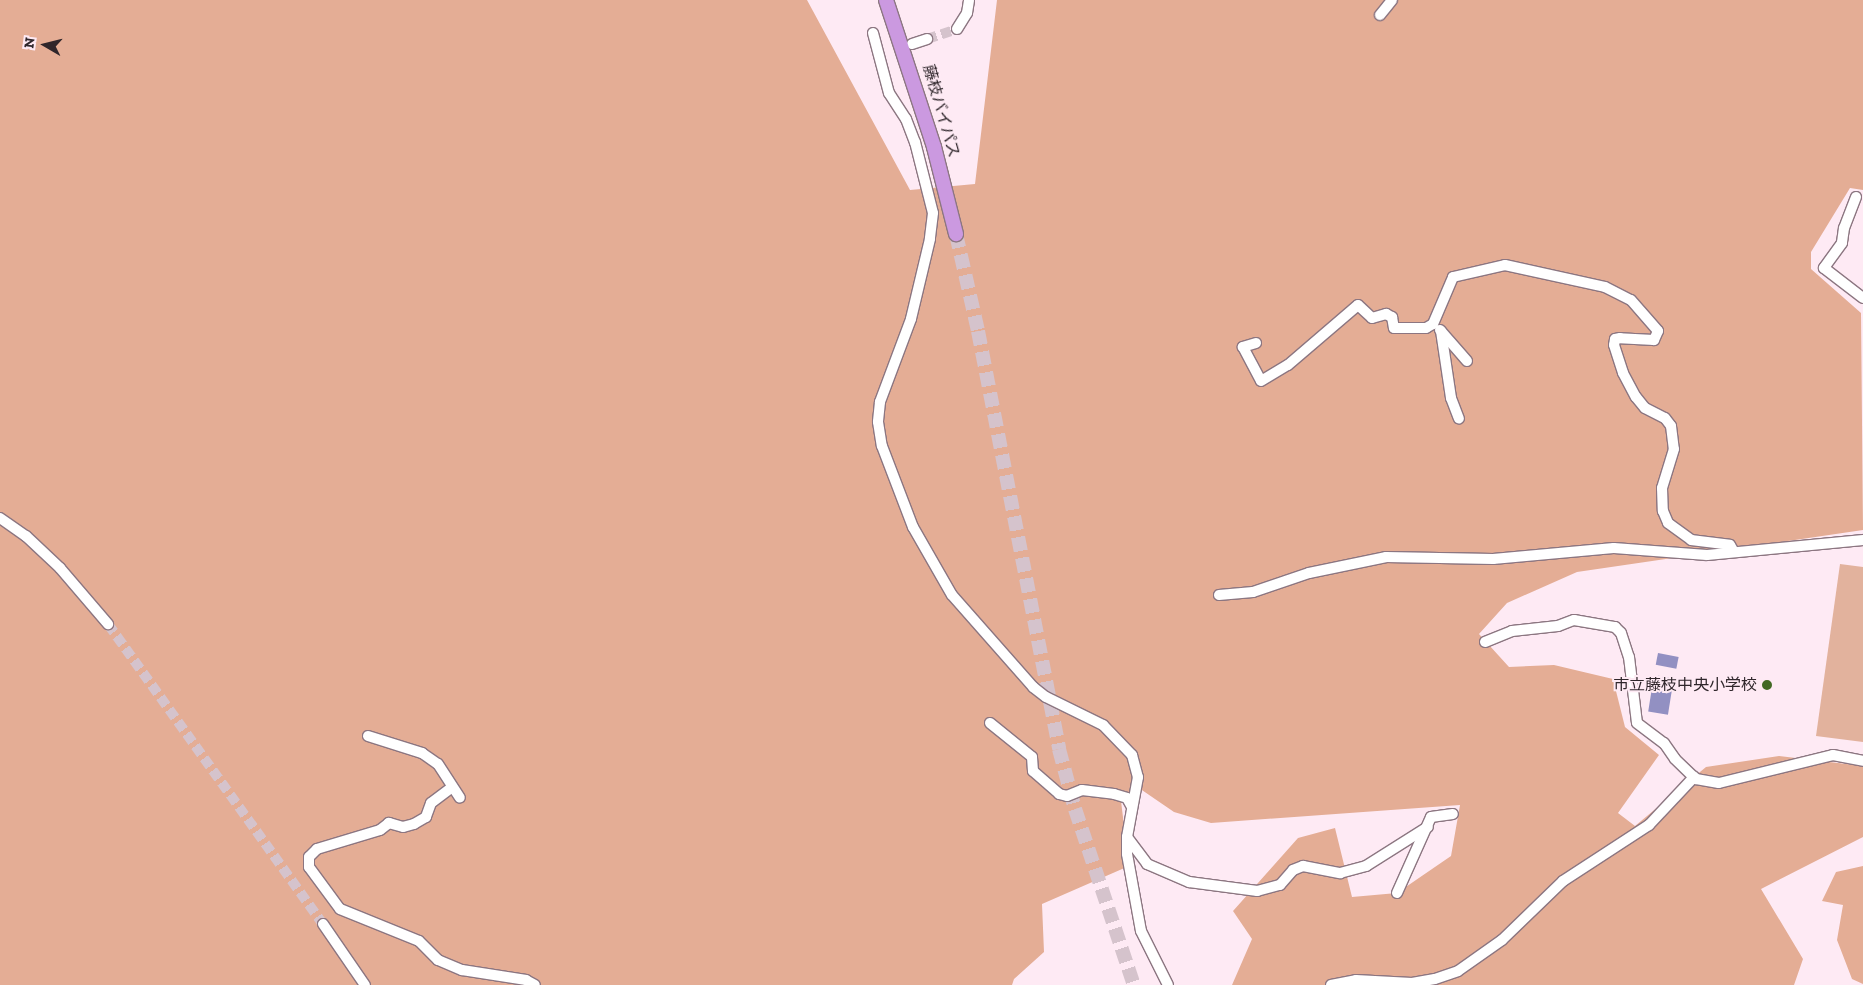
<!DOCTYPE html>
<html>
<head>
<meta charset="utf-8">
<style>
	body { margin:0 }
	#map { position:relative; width:1863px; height:985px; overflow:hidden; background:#feeaf4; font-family:"Zilla Slab","Noto Sans JP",serif }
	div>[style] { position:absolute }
	.green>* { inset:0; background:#e2b29d }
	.forest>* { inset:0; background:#e4ad95 }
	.water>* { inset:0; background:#9290c2; transform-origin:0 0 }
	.minor-tunnel>* { height:10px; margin-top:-5px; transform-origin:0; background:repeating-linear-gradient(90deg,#d5c3cc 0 10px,transparent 0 15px) }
	.highway-tunnel>* { height:14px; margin-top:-7px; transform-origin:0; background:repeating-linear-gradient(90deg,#d5c3cc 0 14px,transparent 0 21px) }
	.roads { filter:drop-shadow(1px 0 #8c7681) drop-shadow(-1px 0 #8c7681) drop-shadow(0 1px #8c7681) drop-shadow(0 -1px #8c7681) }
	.minor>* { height:10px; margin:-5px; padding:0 5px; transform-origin:5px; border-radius:5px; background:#fff }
	.highway>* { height:14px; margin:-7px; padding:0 7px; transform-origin:7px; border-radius:7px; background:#cb99e0 }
	.dots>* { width:14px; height:14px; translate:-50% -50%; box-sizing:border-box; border:2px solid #feeaf4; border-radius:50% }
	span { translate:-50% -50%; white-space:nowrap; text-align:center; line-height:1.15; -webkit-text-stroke:4px #feeaf4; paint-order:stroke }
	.street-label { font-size:16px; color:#2f262b }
	.poi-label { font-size:16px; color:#2f262b }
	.right { translate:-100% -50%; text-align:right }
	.north { position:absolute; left:20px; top:20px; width:50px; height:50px; -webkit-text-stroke:4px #feeaf4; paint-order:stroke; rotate:278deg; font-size:14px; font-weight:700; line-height:20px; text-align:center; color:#2f262b }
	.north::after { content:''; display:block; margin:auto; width:18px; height:22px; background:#2f262b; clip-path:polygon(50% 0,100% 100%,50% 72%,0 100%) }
</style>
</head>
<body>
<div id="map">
	<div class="green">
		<i style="clip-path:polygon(1840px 564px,1863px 567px,1863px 742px,1816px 736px)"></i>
	</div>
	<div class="forest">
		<i style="clip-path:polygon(0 0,807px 0,910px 190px,975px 184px,997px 0,1863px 0,1863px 190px,1850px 188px,1811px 252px,1811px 269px,1861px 313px,1863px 530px,1577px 572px,1507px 603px,1479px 634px,1509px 667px,1554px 665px,1613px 679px,1625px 727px,1659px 755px,1618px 813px,1635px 826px,1706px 767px,1779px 756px,1863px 766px,1863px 837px,1761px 889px,1803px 959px,1794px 985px,1232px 985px,1252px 939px,1233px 911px,1298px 838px,1335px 828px,1352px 897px,1397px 893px,1451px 856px,1460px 805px,1211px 823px,1174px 812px,1136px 786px,1121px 801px,1129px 866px,1042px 904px,1044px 952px,1014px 979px,1012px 985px,0 985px)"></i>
		<i style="clip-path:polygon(1863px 866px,1863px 984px,1852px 979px,1837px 940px,1843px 905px,1822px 901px,1836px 872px)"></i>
	</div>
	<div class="water">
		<i style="left:1658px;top:653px;width:21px;height:12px;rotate:11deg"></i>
		<i style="left:1654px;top:675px;width:20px;height:37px;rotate:9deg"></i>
	</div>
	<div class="minor-tunnel">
		<i style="left:927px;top:39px;width:32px;rotate:-18deg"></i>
		<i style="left:108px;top:624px;width:369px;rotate:54.4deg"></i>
	</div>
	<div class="highway-tunnel">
		<i style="left:956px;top:234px;width:99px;rotate:77.2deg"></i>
		<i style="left:978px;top:331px;width:426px;rotate:79deg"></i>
		<i style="left:1059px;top:749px;width:62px;rotate:75.1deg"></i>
		<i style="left:1075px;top:809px;width:186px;rotate:71.5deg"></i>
	</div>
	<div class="roads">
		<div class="minor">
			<i style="left:1380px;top:15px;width:19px;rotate:-51deg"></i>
			<i style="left:957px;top:29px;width:19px;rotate:-58deg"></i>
			<i style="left:967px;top:13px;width:13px;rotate:-81deg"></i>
			<i style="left:873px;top:33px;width:62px;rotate:75.1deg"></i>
			<i style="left:889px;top:93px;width:31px;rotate:57deg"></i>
			<i style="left:906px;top:119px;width:25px;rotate:69deg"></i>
			<i style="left:915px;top:142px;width:73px;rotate:75.8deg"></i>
			<i style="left:933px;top:213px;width:26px;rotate:97deg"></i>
			<i style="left:930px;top:239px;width:82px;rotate:103.4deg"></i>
			<i style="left:911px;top:319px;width:89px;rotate:110.5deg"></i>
			<i style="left:880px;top:402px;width:20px;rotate:96deg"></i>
			<i style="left:878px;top:422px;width:24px;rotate:81deg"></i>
			<i style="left:882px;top:446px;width:87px;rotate:69.1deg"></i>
			<i style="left:913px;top:527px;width:78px;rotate:60.2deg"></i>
			<i style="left:952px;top:595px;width:123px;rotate:48.6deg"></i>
			<i style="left:1033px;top:687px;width:16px;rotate:38deg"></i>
			<i style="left:1046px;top:697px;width:64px;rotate:26.2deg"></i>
			<i style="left:1103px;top:725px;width:42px;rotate:46deg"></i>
			<i style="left:1132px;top:755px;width:23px;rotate:75deg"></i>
			<i style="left:1138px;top:777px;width:61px;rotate:100.4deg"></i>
			<i style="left:1127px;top:837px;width:17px;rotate:90deg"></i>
			<i style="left:1127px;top:854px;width:78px;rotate:79.7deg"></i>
			<i style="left:1141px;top:931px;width:60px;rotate:63.4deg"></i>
			<i style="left:912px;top:44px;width:16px;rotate:-18deg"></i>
			<i style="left:1856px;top:197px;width:33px;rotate:111deg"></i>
			<i style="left:1844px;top:228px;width:15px;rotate:98deg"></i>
			<i style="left:1842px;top:243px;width:31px;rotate:126deg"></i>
			<i style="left:1824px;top:268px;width:49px;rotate:37.6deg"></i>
			<i style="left:1440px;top:330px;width:41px;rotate:48.9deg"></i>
			<i style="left:1441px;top:331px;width:68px;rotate:81.5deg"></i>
			<i style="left:1451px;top:398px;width:22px;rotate:69deg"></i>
			<i style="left:1256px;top:343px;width:14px;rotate:163deg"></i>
			<i style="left:1243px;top:347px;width:38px;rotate:62deg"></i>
			<i style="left:1261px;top:381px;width:31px;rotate:-31deg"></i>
			<i style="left:1288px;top:365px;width:92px;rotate:-40.6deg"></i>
			<i style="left:1358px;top:305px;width:19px;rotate:43deg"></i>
			<i style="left:1372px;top:318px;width:15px;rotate:-16deg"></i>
			<i style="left:1386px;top:314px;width:7px;rotate:27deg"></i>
			<i style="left:1392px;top:317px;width:11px;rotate:80deg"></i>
			<i style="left:1394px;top:328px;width:32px"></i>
			<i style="left:1426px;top:328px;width:8px;rotate:-30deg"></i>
			<i style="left:1433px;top:324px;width:51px;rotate:-66.9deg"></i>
			<i style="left:1453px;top:277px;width:53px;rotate:-13deg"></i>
			<i style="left:1505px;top:265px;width:102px;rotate:12.4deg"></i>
			<i style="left:1605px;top:287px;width:29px;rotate:27deg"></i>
			<i style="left:1631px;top:300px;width:41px;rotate:48.9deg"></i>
			<i style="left:1658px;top:331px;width:10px;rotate:114deg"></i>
			<i style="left:1654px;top:340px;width:34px;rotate:-177deg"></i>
			<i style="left:1620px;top:338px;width:5px;rotate:169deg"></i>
			<i style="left:1615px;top:339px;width:6px;rotate:99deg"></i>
			<i style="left:1614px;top:345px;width:29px;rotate:72deg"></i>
			<i style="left:1623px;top:373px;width:27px;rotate:62deg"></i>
			<i style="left:1636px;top:397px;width:14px;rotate:51deg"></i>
			<i style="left:1645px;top:408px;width:22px;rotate:27deg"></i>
			<i style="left:1665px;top:418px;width:10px;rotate:53deg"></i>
			<i style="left:1671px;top:426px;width:23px;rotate:83deg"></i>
			<i style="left:1674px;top:449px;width:41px;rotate:107.1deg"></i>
			<i style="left:1662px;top:488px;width:23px;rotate:88deg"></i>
			<i style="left:1663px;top:511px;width:13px;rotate:67deg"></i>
			<i style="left:1668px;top:523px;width:29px;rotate:36deg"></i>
			<i style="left:1691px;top:540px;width:39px;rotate:7deg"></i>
			<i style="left:1730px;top:545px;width:8px;rotate:60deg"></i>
			<i style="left:0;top:518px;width:32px;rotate:35deg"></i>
			<i style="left:26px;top:536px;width:47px;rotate:43.3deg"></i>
			<i style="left:60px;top:568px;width:74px;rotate:49.4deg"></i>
			<i style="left:1219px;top:595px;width:34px;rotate:-5deg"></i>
			<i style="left:1253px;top:592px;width:59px;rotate:-18.7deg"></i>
			<i style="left:1309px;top:573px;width:79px;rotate:-11.7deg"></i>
			<i style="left:1386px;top:557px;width:107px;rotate:1.1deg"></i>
			<i style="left:1493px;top:559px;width:121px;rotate:-5.2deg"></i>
			<i style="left:1614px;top:548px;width:93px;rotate:4.3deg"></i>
			<i style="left:1707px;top:555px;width:157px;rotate:-5.5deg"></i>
			<i style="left:1485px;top:642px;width:29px;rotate:-22deg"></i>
			<i style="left:1512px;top:631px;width:46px;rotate:-6.2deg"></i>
			<i style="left:1558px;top:626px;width:17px;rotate:-21deg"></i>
			<i style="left:1574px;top:620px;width:42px;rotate:9.7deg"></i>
			<i style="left:1615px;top:627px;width:8px;rotate:45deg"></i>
			<i style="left:1621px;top:633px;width:25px;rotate:72deg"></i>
			<i style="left:1629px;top:657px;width:66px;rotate:83.1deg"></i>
			<i style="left:1637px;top:723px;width:34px;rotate:37deg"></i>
			<i style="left:1664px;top:743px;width:19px;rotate:55deg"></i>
			<i style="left:1675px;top:759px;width:29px;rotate:44deg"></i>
			<i style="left:1696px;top:779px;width:23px;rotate:10deg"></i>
			<i style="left:1719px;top:783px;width:117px;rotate:-13.8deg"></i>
			<i style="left:1833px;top:755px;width:31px;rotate:11deg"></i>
			<i style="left:990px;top:723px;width:54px;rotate:39deg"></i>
			<i style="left:1032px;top:757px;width:14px;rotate:86deg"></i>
			<i style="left:1033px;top:771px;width:35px;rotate:41deg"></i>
			<i style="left:1059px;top:794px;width:8px;rotate:14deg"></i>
			<i style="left:1067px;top:796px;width:16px;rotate:-22deg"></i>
			<i style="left:1082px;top:790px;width:32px;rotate:7deg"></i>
			<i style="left:1114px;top:794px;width:14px;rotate:17deg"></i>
			<i style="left:1127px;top:798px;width:10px;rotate:61deg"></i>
			<i style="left:368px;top:736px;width:57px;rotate:17.5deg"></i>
			<i style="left:422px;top:753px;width:19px;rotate:35deg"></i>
			<i style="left:438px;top:764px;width:40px;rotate:57.1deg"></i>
			<i style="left:451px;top:788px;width:25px;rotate:143deg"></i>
			<i style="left:431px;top:803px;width:15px;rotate:110deg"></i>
			<i style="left:426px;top:817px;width:14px;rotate:150deg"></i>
			<i style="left:414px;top:824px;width:11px;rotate:165deg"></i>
			<i style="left:403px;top:827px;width:15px;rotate:-164deg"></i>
			<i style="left:389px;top:823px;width:11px;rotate:142deg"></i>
			<i style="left:380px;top:830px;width:66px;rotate:163.2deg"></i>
			<i style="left:317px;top:849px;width:11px;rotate:135deg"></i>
			<i style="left:309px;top:857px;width:10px;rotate:90deg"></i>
			<i style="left:309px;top:867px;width:52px;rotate:53.6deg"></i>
			<i style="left:340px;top:909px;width:85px;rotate:22.1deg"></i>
			<i style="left:419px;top:941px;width:27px;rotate:45deg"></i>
			<i style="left:438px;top:960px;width:26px;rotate:23deg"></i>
			<i style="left:462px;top:970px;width:65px;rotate:8.9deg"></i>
			<i style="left:526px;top:980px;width:10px;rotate:29deg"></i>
			<i style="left:1127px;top:837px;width:34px;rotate:53deg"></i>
			<i style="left:1147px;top:864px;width:46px;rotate:23.2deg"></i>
			<i style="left:1189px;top:882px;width:69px;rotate:7.5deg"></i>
			<i style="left:1257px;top:891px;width:24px;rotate:-15deg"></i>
			<i style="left:1280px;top:885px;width:20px;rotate:-49deg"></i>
			<i style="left:1293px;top:870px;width:11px;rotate:-22deg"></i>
			<i style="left:1303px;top:866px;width:38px;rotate:11deg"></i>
			<i style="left:1340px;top:873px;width:27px;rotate:-15deg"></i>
			<i style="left:1366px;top:866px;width:73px;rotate:-32.2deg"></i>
			<i style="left:1397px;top:893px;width:83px;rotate:-65.9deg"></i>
			<i style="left:1431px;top:817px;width:22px;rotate:-8deg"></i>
			<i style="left:323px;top:924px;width:74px;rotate:55.5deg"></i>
			<i style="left:1331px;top:985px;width:25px;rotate:-11deg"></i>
			<i style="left:1356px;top:980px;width:56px;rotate:3.1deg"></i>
			<i style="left:1412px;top:983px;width:23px;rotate:-10deg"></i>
			<i style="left:1435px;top:979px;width:24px;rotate:-19deg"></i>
			<i style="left:1458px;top:971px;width:54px;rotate:-35.2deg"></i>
			<i style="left:1502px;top:940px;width:85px;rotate:-44deg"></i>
			<i style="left:1563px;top:881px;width:103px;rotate:-33.1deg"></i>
			<i style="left:1649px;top:825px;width:66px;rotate:-46.8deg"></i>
		</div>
		<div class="highway">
			<i style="left:886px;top:0;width:155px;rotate:71.9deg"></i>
			<i style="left:934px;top:147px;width:90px;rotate:75.8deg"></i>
		</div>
	</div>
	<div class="dots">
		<i style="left:1767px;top:685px;background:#426924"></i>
	</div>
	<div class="street-label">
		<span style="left:941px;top:111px;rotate:74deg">藤枝バイパス</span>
	</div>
	<div class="poi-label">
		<span class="right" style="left:1757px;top:685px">市立藤枝中央小学校</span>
	</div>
	<div class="north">N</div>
</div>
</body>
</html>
